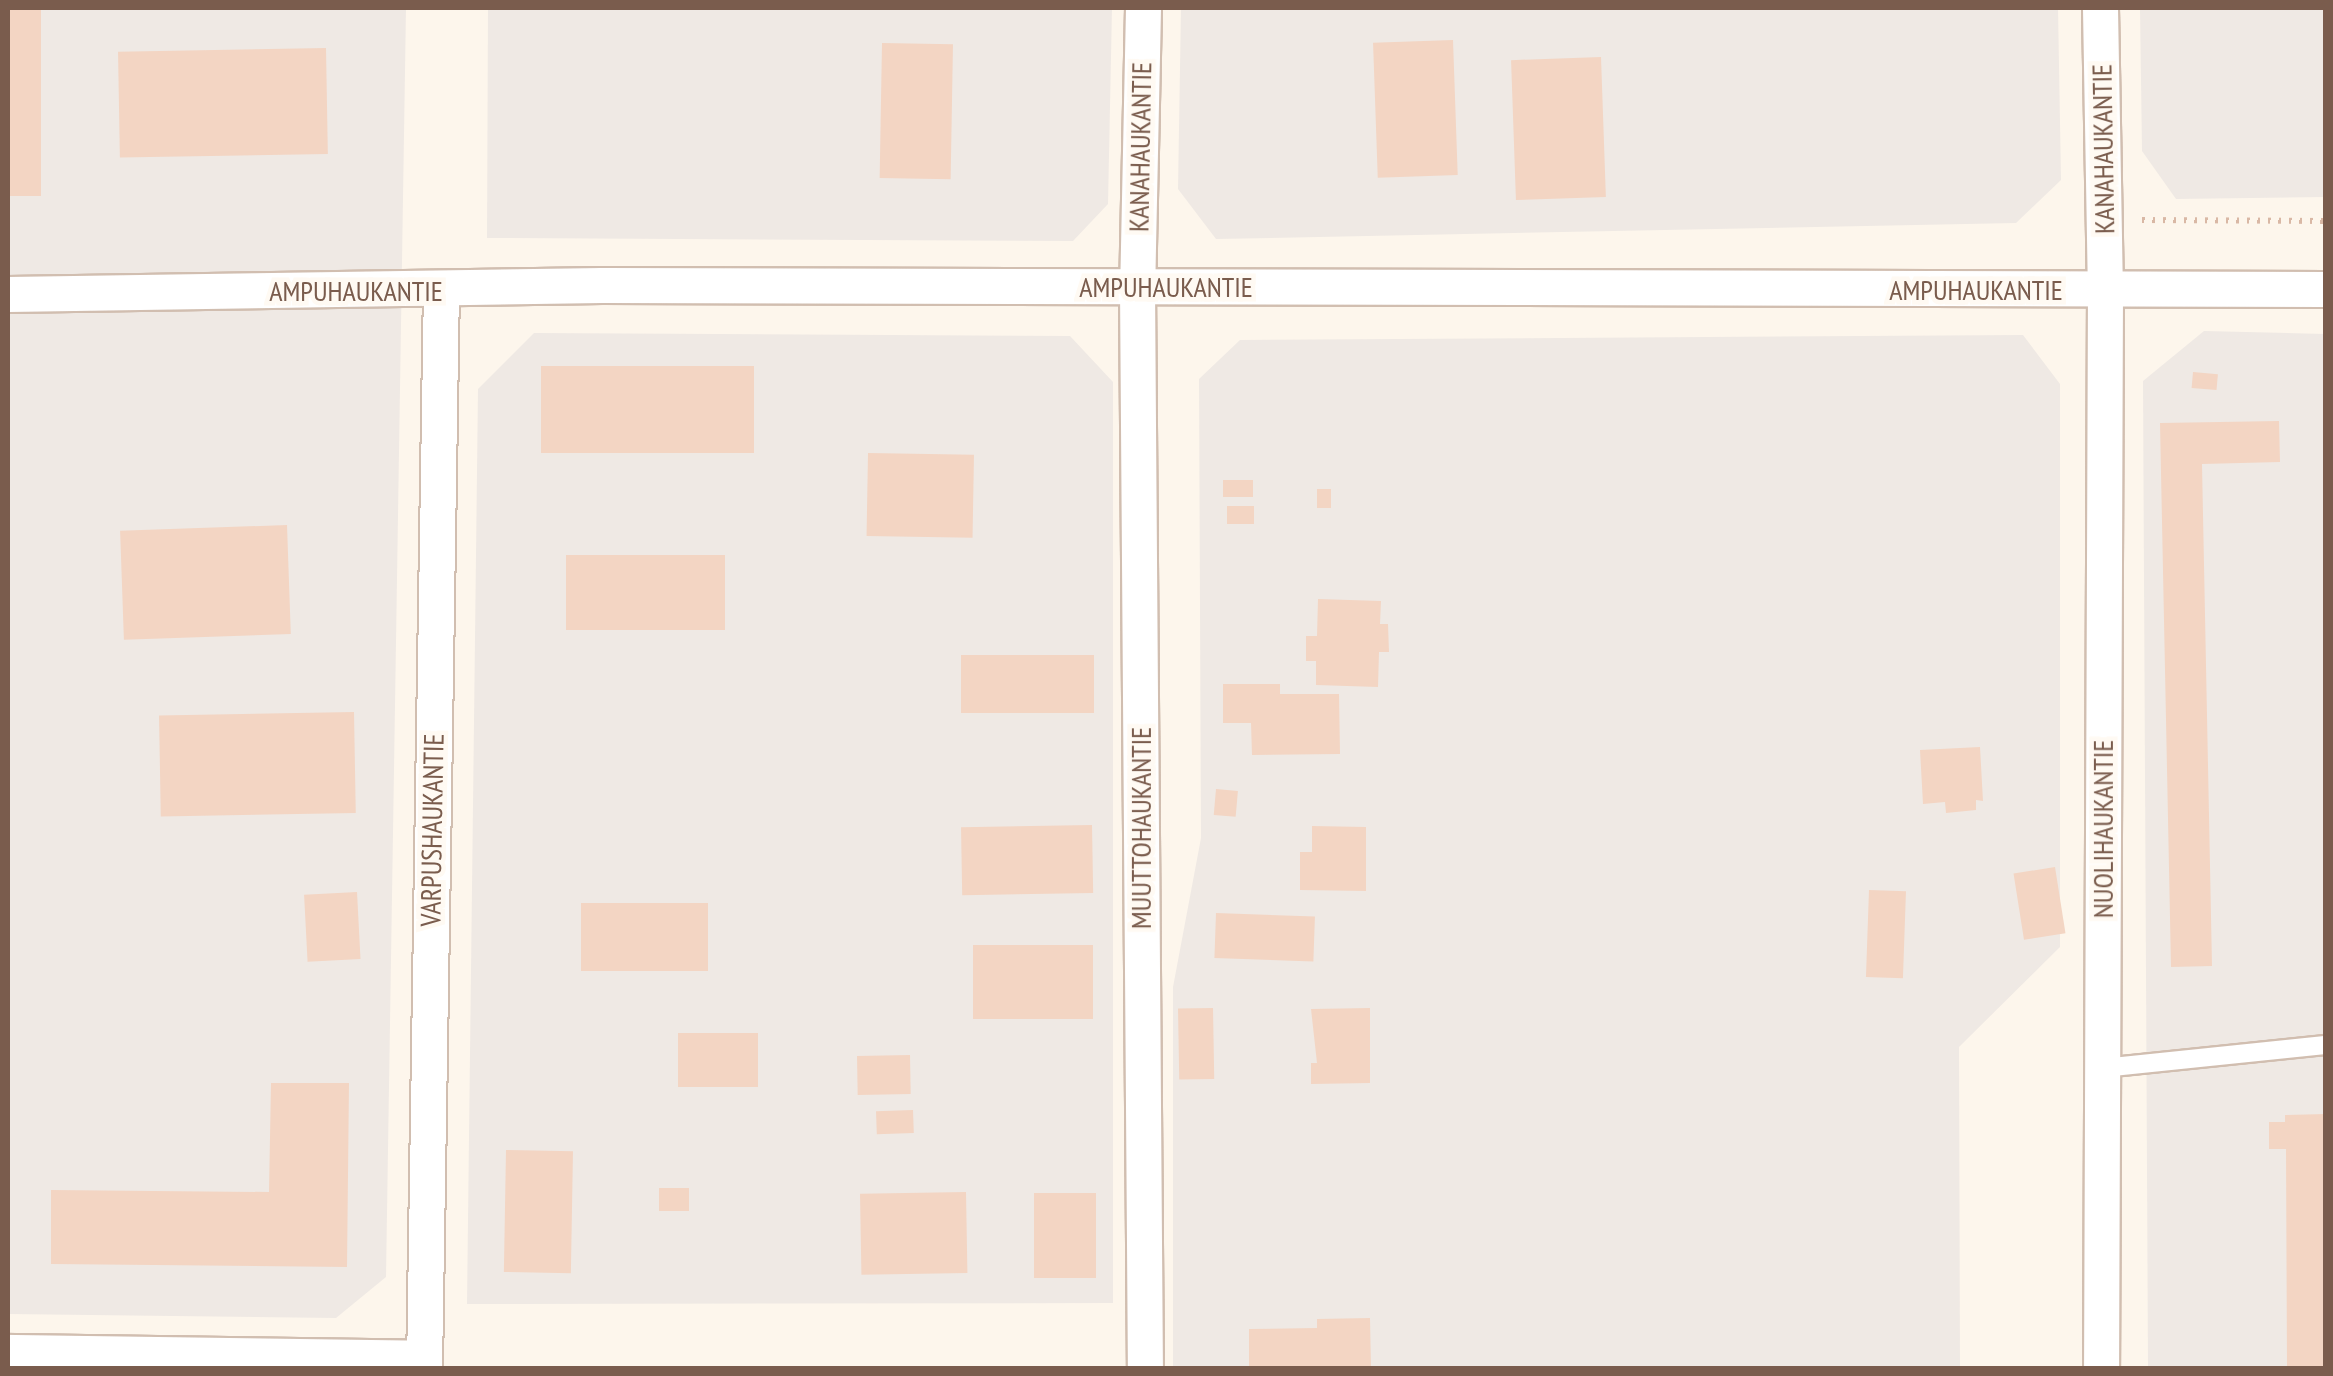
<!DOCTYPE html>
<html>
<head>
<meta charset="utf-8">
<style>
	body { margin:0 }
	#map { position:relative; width:2333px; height:1376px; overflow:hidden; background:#fdf6ec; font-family:"PT Sans Narrow",sans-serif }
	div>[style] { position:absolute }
	.industrial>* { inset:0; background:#efe9e4 }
	.building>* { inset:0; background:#f3d5c3; transform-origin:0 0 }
	.path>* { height:6px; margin-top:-3px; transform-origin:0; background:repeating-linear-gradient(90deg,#d9b8a5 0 2.5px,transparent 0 10.5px) }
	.roads { filter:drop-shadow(2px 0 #d1beb0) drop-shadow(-2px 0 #d1beb0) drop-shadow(0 2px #d1beb0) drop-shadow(0 -2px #d1beb0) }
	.lane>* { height:18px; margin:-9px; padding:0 9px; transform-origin:9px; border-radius:9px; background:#fff }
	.street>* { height:35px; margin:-17.5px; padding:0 17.5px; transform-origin:17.5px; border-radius:17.5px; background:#fff }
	span { translate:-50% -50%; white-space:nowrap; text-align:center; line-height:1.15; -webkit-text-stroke:9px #fffaf3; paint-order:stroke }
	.street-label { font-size:28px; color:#7a5c4d }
	.frame { position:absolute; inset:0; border:10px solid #7a5c4d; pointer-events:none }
</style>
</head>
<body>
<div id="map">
	<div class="industrial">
		<i style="clip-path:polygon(8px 8px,406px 8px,386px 1277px,336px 1318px,8px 1314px)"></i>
		<i style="clip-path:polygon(488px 8px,1112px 8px,1108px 204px,1073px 241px,487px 238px)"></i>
		<i style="clip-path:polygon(1181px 8px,2058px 8px,2061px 180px,2016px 223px,1216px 239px,1178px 189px)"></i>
		<i style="clip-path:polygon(2140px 8px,2325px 8px,2325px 197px,2176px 199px,2142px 151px)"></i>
		<i style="clip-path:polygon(2204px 331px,2325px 334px,2325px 1368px,2148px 1368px,2143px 381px)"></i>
		<i style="clip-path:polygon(534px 333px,1070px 336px,1113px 382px,1113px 1303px,467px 1304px,478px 389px)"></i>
		<i style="clip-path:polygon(2023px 335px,2060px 384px,2060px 947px,1959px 1047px,1960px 1368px,1173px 1368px,1173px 987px,1201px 838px,1199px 379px,1240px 340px)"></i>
	</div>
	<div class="building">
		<i style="left:8px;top:8px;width:33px;height:188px"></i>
		<i style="left:1453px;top:40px;width:135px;height:80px;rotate:88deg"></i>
		<i style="left:882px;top:43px;width:71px;height:135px;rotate:1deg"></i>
		<i style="left:326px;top:48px;width:106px;height:208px;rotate:89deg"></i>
		<i style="left:1601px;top:57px;width:140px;height:90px;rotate:88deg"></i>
		<i style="left:541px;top:366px;width:213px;height:87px"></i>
		<i style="left:2193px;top:372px;width:25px;height:16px;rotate:5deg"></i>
		<i style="clip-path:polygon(2279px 421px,2280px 462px,2202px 464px,2212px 966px,2171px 967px,2160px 423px)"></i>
		<i style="left:868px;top:453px;width:106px;height:83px;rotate:1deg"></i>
		<i style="left:1253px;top:480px;width:17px;height:30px;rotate:90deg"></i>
		<i style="left:1317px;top:489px;width:14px;height:19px"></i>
		<i style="left:1227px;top:506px;width:27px;height:18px"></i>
		<i style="left:287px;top:525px;width:109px;height:167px;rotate:88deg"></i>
		<i style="left:566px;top:555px;width:159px;height:75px"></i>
		<i style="clip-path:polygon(1318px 599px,1381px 601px,1380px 624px,1388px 624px,1389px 652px,1379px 652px,1378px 687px,1316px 685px,1316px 661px,1306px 661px,1306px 636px,1317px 636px)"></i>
		<i style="left:961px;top:655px;width:133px;height:58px"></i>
		<i style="clip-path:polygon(1223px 684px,1280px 684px,1280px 694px,1339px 694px,1340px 754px,1252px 755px,1251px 723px,1223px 723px)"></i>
		<i style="left:354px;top:712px;width:101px;height:195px;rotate:89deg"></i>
		<i style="clip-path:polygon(1980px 747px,1983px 801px,1976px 800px,1976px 810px,1946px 813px,1945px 802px,1923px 804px,1920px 750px)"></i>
		<i style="left:1216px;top:789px;width:22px;height:26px;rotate:5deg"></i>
		<i style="left:1092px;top:825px;width:68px;height:131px;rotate:89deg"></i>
		<i style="clip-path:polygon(1312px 826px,1366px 827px,1366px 891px,1300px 890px,1300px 852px,1312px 852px)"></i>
		<i style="left:2055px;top:867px;width:67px;height:42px;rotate:81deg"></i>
		<i style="left:1869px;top:890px;width:37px;height:87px;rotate:2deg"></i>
		<i style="left:357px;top:892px;width:67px;height:53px;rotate:87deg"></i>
		<i style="left:581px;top:903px;width:127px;height:68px"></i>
		<i style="left:1216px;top:913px;width:99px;height:45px;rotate:2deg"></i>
		<i style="left:1093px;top:945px;width:74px;height:120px;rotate:90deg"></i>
		<i style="left:1213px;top:1008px;width:71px;height:35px;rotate:89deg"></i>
		<i style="clip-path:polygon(1370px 1008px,1370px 1083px,1311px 1084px,1311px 1063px,1317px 1063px,1311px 1009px)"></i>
		<i style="left:678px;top:1033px;width:80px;height:54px"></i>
		<i style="left:910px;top:1055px;width:39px;height:53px;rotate:89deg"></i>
		<i style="clip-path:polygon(271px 1083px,349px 1083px,347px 1267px,51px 1264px,51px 1190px,269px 1192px)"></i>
		<i style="left:913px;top:1110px;width:23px;height:37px;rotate:88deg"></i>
		<i style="clip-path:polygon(2326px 1114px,2326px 1368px,2287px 1368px,2286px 1149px,2269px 1149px,2269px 1122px,2285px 1122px,2285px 1115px)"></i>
		<i style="left:506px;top:1150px;width:67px;height:122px;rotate:1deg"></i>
		<i style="left:659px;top:1188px;width:30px;height:23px"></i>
		<i style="left:966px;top:1192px;width:81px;height:106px;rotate:89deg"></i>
		<i style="left:1034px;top:1193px;width:62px;height:85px"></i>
		<i style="clip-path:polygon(1370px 1318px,1371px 1368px,1249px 1368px,1249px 1329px,1317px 1328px,1317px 1319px)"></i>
	</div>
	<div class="path">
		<i style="left:2142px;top:220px;width:184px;rotate:0.3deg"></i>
	</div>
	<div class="roads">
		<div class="lane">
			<i style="left:2102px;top:1068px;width:225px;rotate:-5.9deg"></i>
		</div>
		<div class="street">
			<i style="left:1143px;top:8px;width:279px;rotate:91.2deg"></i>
			<i style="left:1137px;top:287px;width:1081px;rotate:89.58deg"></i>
			<i style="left:2100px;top:8px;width:282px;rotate:89deg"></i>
			<i style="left:2105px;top:290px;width:1078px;rotate:90.21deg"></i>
			<i style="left:8px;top:294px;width:594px;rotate:-0.87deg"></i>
			<i style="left:602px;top:285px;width:1724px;rotate:0.13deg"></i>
			<i style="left:8px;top:1352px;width:416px;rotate:0.8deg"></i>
			<i style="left:424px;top:1368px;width:1077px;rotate:-89.1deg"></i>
		</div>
	</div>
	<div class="street-label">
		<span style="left:1140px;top:147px;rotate:-89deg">KANAHAUKANTIE</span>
		<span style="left:2103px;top:149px;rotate:-91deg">KANAHAUKANTIE</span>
		<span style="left:1166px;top:287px">AMPUHAUKANTIE</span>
		<span style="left:1976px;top:290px">AMPUHAUKANTIE</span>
		<span style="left:356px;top:291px">AMPUHAUKANTIE</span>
		<span style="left:1141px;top:828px;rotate:-90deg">MUUTTOHAUKANTIE</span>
		<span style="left:2103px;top:829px;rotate:-90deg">NUOLIHAUKANTIE</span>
		<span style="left:432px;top:830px;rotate:-89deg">VARPUSHAUKANTIE</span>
	</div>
	<div class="frame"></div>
</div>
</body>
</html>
